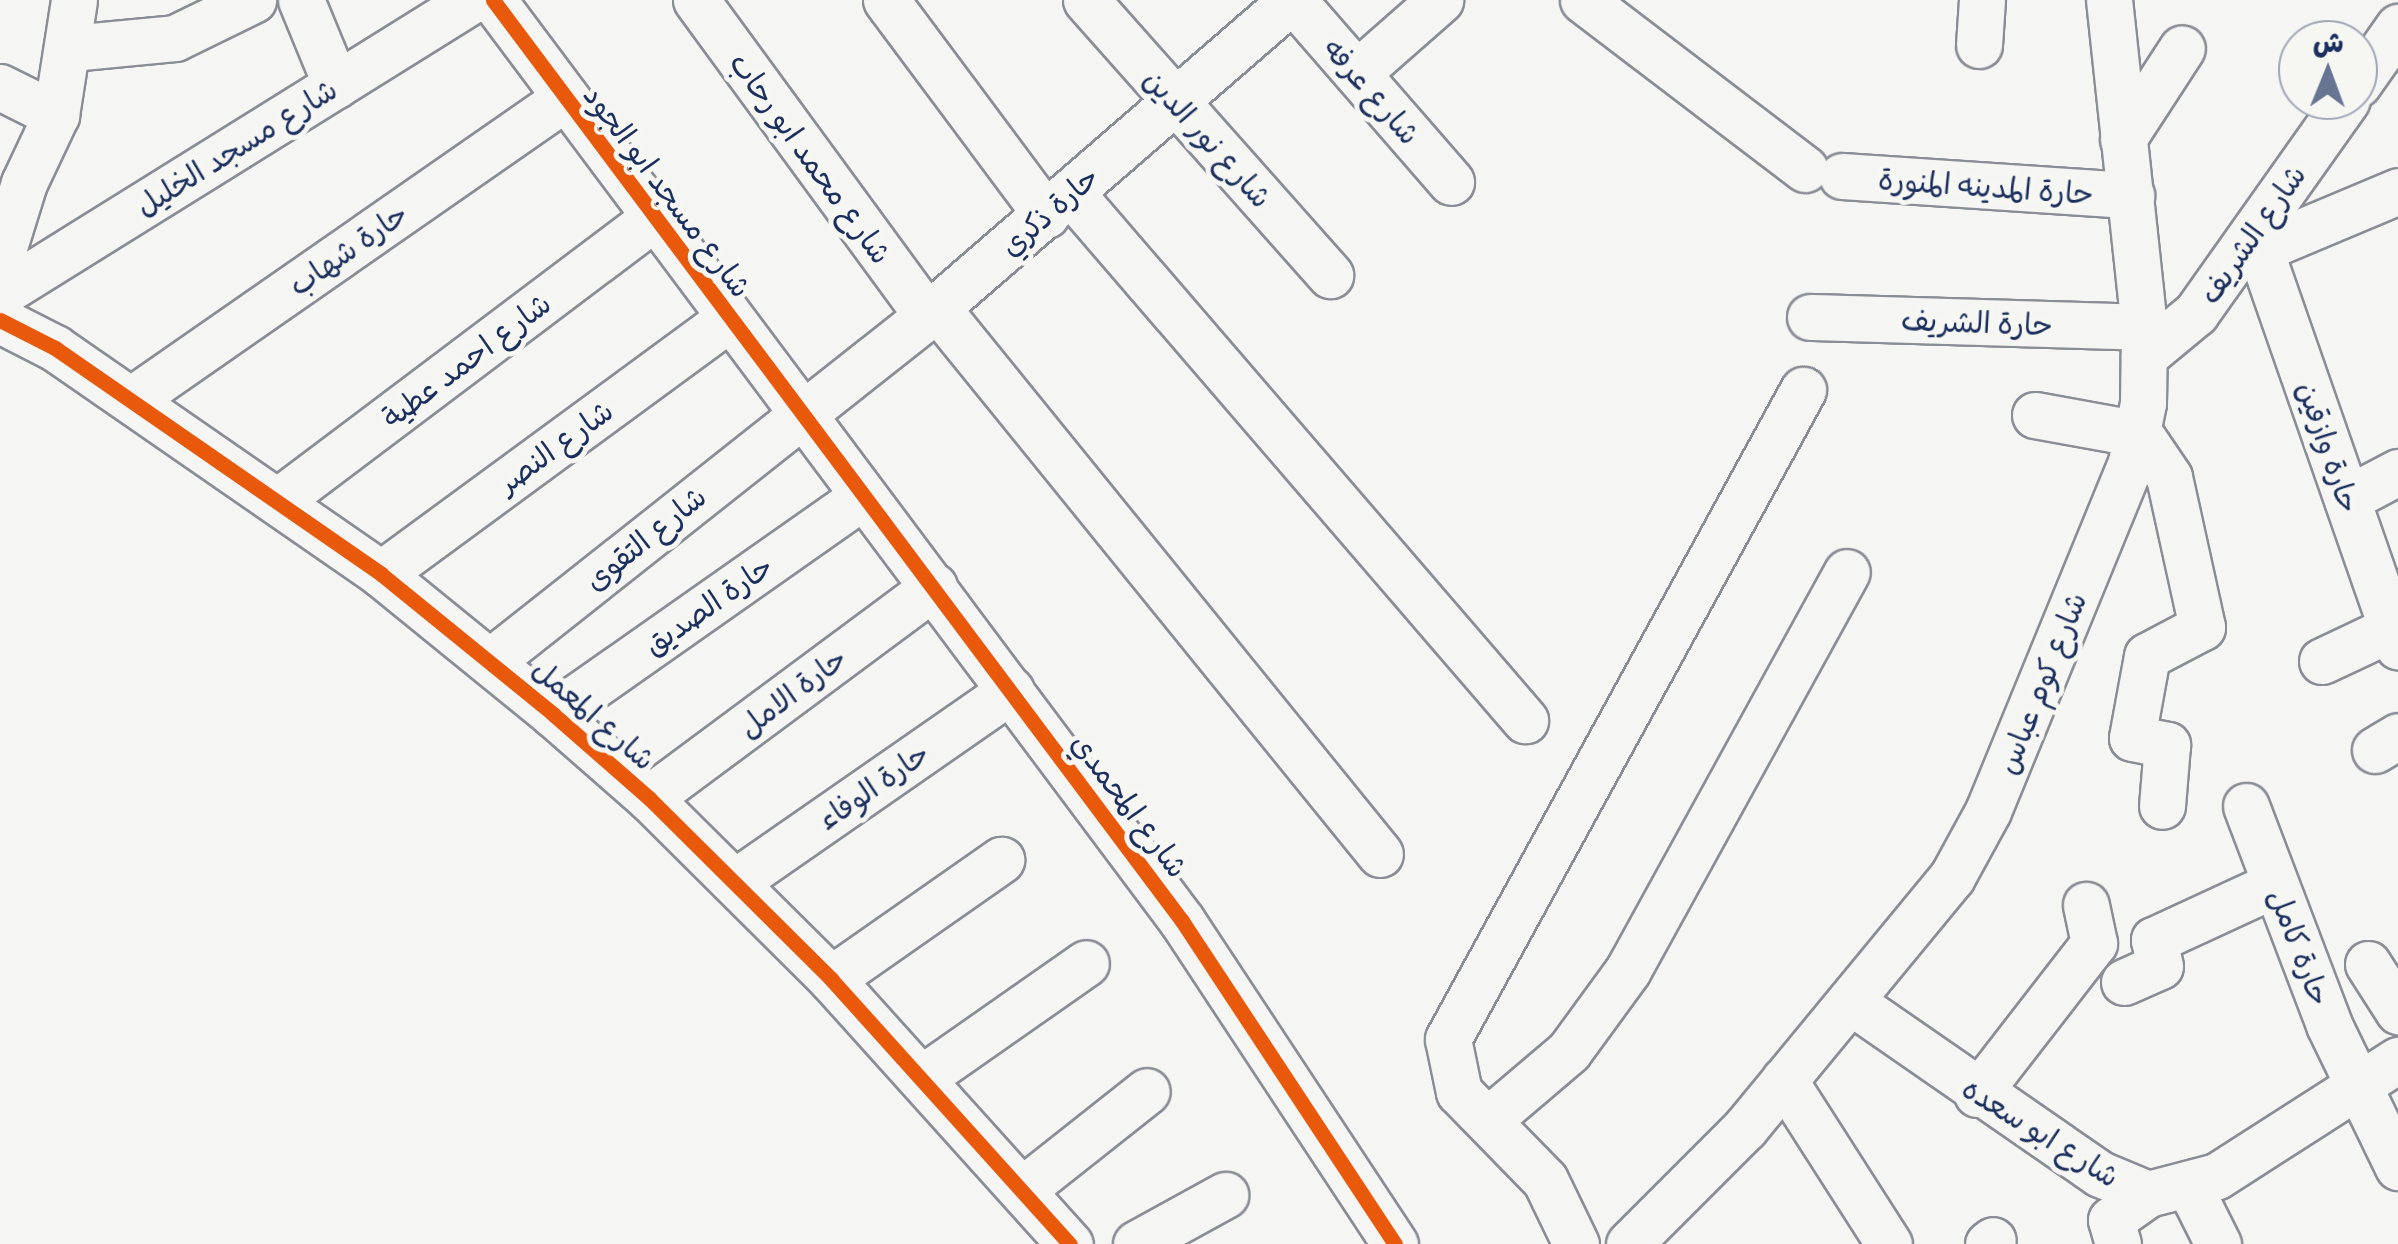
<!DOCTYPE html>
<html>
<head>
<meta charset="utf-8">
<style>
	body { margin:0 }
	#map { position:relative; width:2398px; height:1244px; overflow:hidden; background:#f5f5f3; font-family:"Patrick Hand","Playpen Sans Arabic",sans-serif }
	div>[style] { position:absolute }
	.roads { filter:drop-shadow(2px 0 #898d95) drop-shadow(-2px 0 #898d95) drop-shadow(0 2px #898d95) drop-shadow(0 -2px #898d95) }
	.minor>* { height:45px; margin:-22.5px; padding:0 22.5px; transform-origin:22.5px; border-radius:22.5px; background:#f5f5f3 }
	.cycleway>* { height:15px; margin:-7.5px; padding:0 7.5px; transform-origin:7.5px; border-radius:7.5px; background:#e8590c }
	span { translate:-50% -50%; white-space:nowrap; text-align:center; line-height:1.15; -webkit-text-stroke:10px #f6f6f2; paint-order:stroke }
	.street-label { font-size:30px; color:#1b2f5e }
	.north { position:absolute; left:2278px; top:20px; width:100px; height:100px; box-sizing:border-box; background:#f6f6f2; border:2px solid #9ea6b7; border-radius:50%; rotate:1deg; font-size:28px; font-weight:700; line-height:40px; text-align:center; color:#1b2f5e }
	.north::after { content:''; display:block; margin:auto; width:35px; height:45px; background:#677492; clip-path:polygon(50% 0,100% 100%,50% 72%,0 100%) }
</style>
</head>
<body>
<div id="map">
	<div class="roads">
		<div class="minor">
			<i style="left:301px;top:0;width:92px;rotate:67.6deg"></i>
			<i style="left:493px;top:0;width:1150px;rotate:53.2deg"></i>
			<i style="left:1182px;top:921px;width:387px;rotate:56.6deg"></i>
			<i style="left:696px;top:0;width:391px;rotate:53.8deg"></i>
			<i style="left:886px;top:0;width:268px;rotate:53.3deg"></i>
			<i style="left:1086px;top:0;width:368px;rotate:48.4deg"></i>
			<i style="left:1293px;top:0;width:241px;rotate:49deg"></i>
			<i style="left:1583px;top:0;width:279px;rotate:37.3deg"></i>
			<i style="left:1979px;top:45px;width:45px;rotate:-86.2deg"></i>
			<i style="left:71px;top:48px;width:104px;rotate:-5.5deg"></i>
			<i style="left:175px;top:38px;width:87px;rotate:-26deg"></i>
			<i style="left:1357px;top:73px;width:111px;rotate:-41.3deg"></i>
			<i style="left:2358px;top:84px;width:70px;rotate:-54.9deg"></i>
			<i style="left:0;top:87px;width:63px;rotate:26.6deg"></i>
			<i style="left:2123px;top:139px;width:108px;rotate:-57deg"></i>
			<i style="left:1842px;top:176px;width:290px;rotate:3.8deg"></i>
			<i style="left:1071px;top:193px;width:696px;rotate:49.26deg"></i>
			<i style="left:2259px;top:247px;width:423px;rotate:70.8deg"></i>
			<i style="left:2239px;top:258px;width:173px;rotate:-22.8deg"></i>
			<i style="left:0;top:260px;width:81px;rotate:-72.7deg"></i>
			<i style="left:24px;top:183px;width:75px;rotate:-64.8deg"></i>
			<i style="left:56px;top:115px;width:116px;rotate:-81.1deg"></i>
			<i style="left:0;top:294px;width:556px;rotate:-31.92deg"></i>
			<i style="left:937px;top:308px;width:703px;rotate:50.95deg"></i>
			<i style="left:1810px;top:317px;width:334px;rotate:1.7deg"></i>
			<i style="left:0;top:320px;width:62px;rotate:27deg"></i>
			<i style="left:55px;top:348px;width:397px;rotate:34.7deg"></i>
			<i style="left:381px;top:574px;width:222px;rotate:39.1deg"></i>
			<i style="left:553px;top:714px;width:128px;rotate:41.2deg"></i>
			<i style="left:649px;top:798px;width:257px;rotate:44.8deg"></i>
			<i style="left:831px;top:979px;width:357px;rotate:48deg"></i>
			<i style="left:2144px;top:356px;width:67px;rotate:-39.6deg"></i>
			<i style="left:2196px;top:313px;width:261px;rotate:-54.7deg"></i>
			<i style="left:131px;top:400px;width:529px;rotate:-34.83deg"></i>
			<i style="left:2035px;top:415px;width:107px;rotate:10.3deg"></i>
			<i style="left:2140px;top:434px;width:52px;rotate:56deg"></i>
			<i style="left:2169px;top:477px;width:154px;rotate:77.6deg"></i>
			<i style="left:2202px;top:627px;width:62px;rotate:152.2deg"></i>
			<i style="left:2147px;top:656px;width:83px;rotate:100.4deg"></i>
			<i style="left:2132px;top:738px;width:36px;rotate:11deg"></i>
			<i style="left:2167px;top:745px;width:61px;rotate:94.7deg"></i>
			<i style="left:2347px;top:499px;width:58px;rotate:-27.9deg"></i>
			<i style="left:278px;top:501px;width:471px;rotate:-37deg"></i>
			<i style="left:381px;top:574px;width:432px;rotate:-36.3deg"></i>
			<i style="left:491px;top:661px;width:556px;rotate:-38.35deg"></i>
			<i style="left:927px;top:316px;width:483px;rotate:-40.9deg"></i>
			<i style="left:2322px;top:661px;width:77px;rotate:-25.2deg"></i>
			<i style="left:553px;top:714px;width:379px;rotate:-35.1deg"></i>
			<i style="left:2375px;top:750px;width:27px;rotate:-31deg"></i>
			<i style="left:649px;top:798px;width:355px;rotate:-36.6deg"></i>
			<i style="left:2246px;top:806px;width:234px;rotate:69.2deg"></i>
			<i style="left:2329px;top:1025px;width:158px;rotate:64.1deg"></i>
			<i style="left:735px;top:882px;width:336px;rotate:-34.8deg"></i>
			<i style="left:2368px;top:964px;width:56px;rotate:57.4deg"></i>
			<i style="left:831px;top:979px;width:208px;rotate:-35deg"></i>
			<i style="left:2124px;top:982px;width:39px;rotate:-24deg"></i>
			<i style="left:2160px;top:966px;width:27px;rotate:-103deg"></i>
			<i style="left:2154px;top:940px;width:133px;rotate:-24.8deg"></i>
			<i style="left:1850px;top:1001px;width:304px;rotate:34.7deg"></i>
			<i style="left:2100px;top:1174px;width:52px;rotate:22.6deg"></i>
			<i style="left:2148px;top:1194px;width:71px;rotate:-14.6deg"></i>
			<i style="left:2217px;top:1176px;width:215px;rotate:-32.7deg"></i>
			<i style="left:922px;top:1078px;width:200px;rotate:-35deg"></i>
			<i style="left:1784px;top:1080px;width:195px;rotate:57.4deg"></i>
			<i style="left:1977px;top:1094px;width:191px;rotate:-52.2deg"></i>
			<i style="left:2094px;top:943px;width:39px;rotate:-102deg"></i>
			<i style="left:1488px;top:1120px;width:106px;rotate:-40.4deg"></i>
			<i style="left:1569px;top:1051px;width:100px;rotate:-53.9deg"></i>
			<i style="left:1628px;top:970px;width:454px;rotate:-61.2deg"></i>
			<i style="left:2190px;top:1188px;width:63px;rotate:63.4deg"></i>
			<i style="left:1022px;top:1190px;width:159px;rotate:-38.4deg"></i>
			<i style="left:1136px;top:1244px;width:102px;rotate:-28.8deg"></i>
			<i style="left:1576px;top:1244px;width:71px;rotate:-115.8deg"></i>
			<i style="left:1545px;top:1180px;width:123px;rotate:-134.3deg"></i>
			<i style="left:1459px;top:1092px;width:54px;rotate:-101.7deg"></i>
			<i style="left:1448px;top:1039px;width:740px;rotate:-61.32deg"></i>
			<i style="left:1629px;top:1244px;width:164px;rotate:-45deg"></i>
			<i style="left:1745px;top:1128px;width:325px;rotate:-50.5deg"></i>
			<i style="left:1952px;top:877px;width:75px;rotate:-61.4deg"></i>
			<i style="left:1988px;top:811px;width:377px;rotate:-67.7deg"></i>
			<i style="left:2131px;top:462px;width:60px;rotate:-78.5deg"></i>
			<i style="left:2143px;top:403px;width:76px;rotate:-89.2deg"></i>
			<i style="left:2144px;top:327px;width:329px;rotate:-96.1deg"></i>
			<i style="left:1988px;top:1244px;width:6px;rotate:-39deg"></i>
			<i style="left:2118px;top:1244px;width:25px;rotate:-106deg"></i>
			<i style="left:2111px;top:1220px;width:45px;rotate:-35.1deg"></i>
		</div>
	</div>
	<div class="cycleway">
		<i style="left:493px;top:0;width:1150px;rotate:53.2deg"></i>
		<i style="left:1182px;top:921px;width:387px;rotate:56.6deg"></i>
		<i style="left:0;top:320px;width:62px;rotate:27deg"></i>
		<i style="left:55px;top:348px;width:397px;rotate:34.7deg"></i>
		<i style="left:381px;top:574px;width:222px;rotate:39.1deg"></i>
		<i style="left:553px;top:714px;width:128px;rotate:41.2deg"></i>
		<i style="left:649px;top:798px;width:257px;rotate:44.8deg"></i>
		<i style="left:831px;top:979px;width:357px;rotate:48deg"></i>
	</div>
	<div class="street-label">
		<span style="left:1372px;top:91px;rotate:49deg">شارع عرفه</span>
		<span style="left:1208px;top:138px;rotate:48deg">شارع نور الدين</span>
		<span style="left:236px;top:147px;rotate:-32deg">شارع مسجد الخليل</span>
		<span style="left:811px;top:158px;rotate:54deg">شارع محمد ابو رحاب</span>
		<span style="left:1986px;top:186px;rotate:4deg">حارة المدينه المنورة</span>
		<span style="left:668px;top:191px;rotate:53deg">شارع مسجد ابو الجود</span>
		<span style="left:1049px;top:211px;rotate:-41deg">حارة ذكري</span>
		<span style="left:2252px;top:234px;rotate:-55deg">شارع الشريف</span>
		<span style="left:348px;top:249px;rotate:-35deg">حارة شهاب</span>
		<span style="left:1977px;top:322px;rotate:2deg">حارة الشريف</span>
		<span style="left:466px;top:360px;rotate:-37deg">شارع احمد عطية</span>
		<span style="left:555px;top:446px;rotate:-36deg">شارع النصر</span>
		<span style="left:2329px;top:447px;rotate:71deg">حارة وازقين</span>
		<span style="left:645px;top:538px;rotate:-39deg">شارع التقوى</span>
		<span style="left:708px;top:605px;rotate:-35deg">حارة الصديق</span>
		<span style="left:2041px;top:683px;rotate:-68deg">شارع كوم عباس</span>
		<span style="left:792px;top:692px;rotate:-37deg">حارة الامل</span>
		<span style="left:594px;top:714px;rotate:41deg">شارع المعمل</span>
		<span style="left:873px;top:786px;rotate:-35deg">حارة الوفاء</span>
		<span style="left:1130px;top:805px;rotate:53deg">شارع المحمدي</span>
		<span style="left:2300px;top:947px;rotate:69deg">حارة كامل</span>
		<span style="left:2041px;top:1132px;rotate:32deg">شارع ابو سعده</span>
	</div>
	<div class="north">ش</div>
</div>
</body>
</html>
